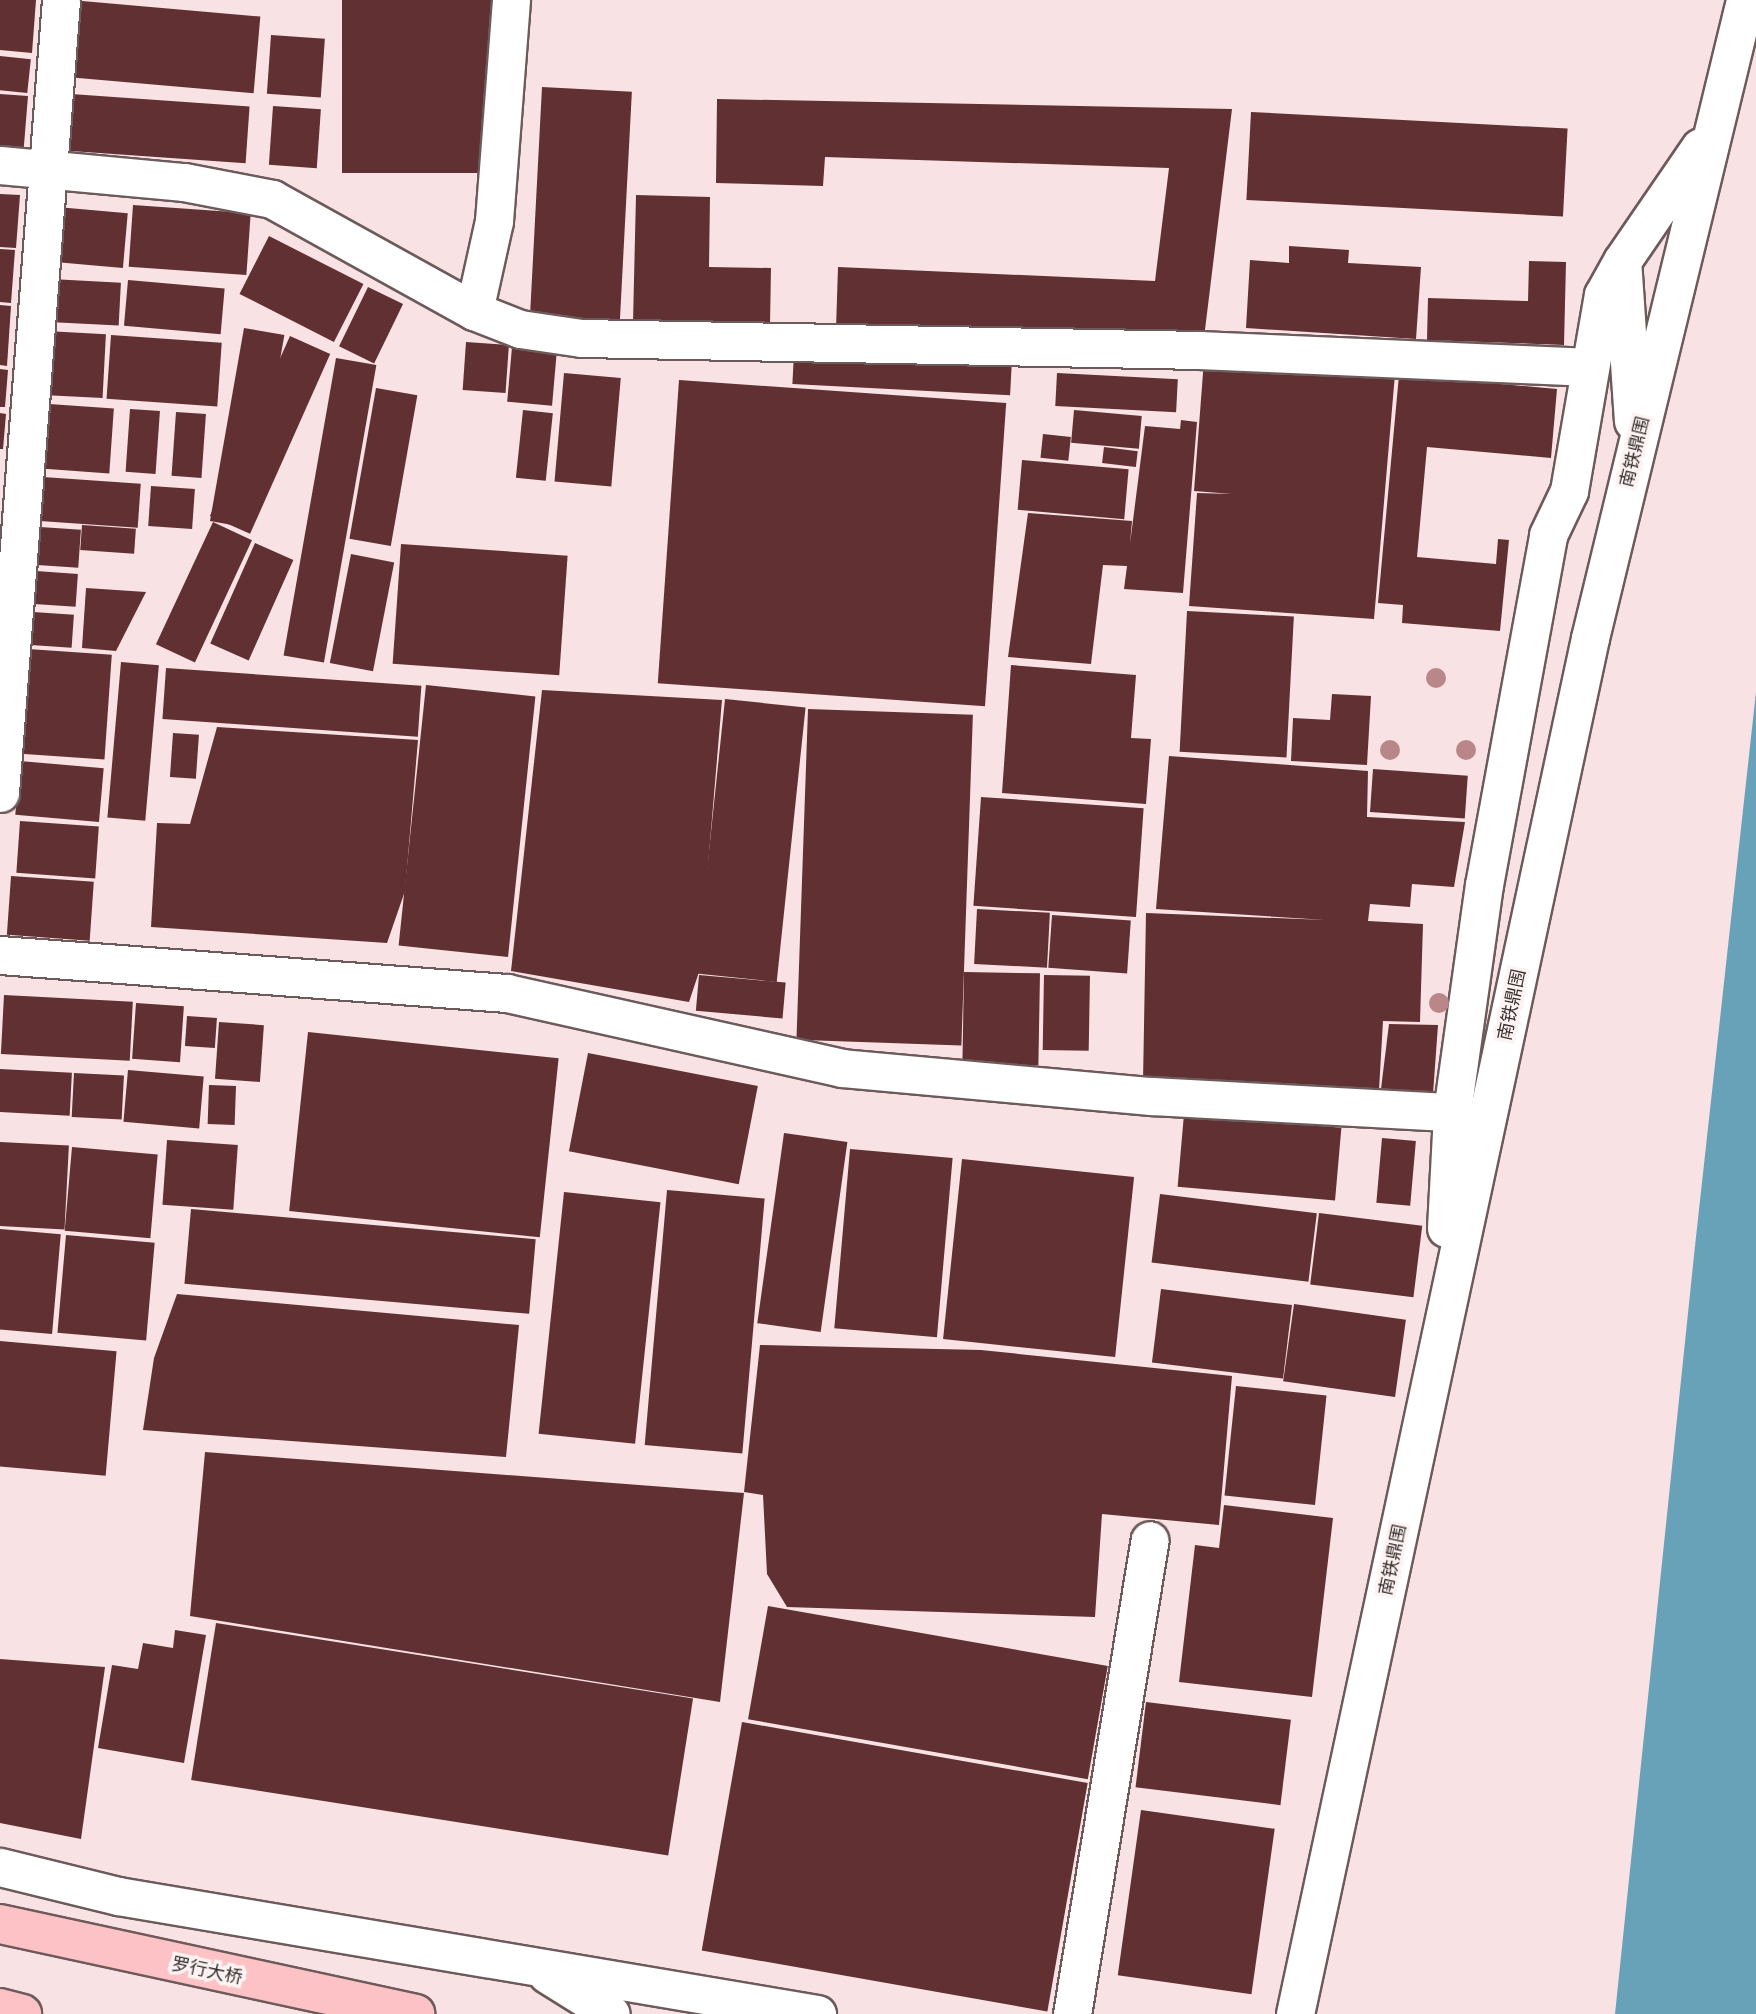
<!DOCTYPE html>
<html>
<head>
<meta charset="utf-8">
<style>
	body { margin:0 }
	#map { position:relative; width:1756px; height:2014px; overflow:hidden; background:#f9e2e3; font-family:Montserrat,"Noto Sans SC",sans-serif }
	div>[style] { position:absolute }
	.water>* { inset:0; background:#67a2b9 }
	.building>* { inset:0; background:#603033; transform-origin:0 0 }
	.roads { filter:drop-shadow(2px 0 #6d5a5a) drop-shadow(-2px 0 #6d5a5a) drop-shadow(0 2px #6d5a5a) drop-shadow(0 -2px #6d5a5a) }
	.minor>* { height:37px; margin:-18.5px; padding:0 18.5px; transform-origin:18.5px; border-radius:18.5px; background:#fff }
	.major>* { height:38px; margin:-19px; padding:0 19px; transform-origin:19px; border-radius:19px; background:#fdc2c5 }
	.trees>* { width:20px; height:20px; margin:-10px; border-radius:50%; background:#b9878a }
	span { translate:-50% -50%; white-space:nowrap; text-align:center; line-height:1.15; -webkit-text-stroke:7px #fdf3f3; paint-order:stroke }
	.street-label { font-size:18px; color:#372e2e }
</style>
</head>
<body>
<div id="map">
	<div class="water">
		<i style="clip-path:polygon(1756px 692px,1756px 2014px,1615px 2014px,1695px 1246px)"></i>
	</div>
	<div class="building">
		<i style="clip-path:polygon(0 0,36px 0,32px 53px,0 50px)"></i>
		<i style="left:342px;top:0;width:154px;height:173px"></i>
		<i style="left:82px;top:1px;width:179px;height:77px;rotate:5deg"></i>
		<i style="left:271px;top:35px;width:54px;height:59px;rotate:4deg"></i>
		<i style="left:0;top:56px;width:31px;height:34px;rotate:6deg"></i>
		<i style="left:542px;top:87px;width:90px;height:230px;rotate:3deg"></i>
		<i style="clip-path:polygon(0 94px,28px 96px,23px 157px,0 155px)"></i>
		<i style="left:71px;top:94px;width:179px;height:57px;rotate:4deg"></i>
		<i style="clip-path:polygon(717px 99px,1232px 109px,1204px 338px,836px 329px,838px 267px,1155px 281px,1169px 168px,825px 157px,823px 186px,716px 183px)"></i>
		<i style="left:273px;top:106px;width:48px;height:59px;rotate:4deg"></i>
		<i style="left:1251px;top:112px;width:317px;height:88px;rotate:3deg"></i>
		<i style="clip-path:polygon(0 194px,20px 195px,16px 248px,0 247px)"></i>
		<i style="clip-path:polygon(636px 195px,710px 197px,709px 267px,771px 268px,770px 325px,633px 322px)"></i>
		<i style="left:133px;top:205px;width:118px;height:62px;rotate:4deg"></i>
		<i style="left:57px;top:207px;width:71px;height:55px;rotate:5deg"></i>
		<i style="left:269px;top:236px;width:106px;height:65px;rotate:27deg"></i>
		<i style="clip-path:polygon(1289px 246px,1349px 250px,1348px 263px,1421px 267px,1416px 339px,1246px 328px,1250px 260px,1289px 263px)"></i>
		<i style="clip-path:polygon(0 249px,15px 250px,11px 303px,0 302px)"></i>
		<i style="clip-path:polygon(1529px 261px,1566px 262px,1564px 345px,1427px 340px,1428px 298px,1528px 301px)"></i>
		<i style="left:51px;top:279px;width:70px;height:43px;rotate:3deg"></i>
		<i style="left:128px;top:280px;width:97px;height:46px;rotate:5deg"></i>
		<i style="left:368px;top:287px;width:39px;height:66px;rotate:26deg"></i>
		<i style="clip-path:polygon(0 305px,11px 306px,7px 366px,0 365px)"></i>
		<i style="left:244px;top:328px;width:41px;height:196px;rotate:10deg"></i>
		<i style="left:46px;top:331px;width:60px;height:64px;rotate:3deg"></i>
		<i style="left:111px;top:335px;width:111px;height:64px;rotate:4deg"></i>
		<i style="left:290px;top:336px;width:44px;height:197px;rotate:24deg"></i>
		<i style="left:466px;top:342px;width:43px;height:48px;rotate:4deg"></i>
		<i style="left:512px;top:347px;width:45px;height:55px;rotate:5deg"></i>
		<i style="left:794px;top:353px;width:218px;height:31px;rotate:3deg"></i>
		<i style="left:336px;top:358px;width:41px;height:302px;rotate:10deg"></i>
		<i style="clip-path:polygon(1204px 360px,1395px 374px,1374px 619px,1189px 606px,1197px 493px,1232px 494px,1194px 491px)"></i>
		<i style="clip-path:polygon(0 369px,8px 370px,5px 407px,0 407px)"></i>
		<i style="left:564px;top:373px;width:57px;height:109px;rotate:5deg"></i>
		<i style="left:1057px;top:373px;width:121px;height:33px;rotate:3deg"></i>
		<i style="clip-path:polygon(1399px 375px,1557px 389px,1551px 458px,1427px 447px,1417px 557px,1496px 564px,1498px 539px,1509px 540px,1500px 631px,1402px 623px,1403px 605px,1378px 603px)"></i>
		<i style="left:679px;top:380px;width:328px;height:304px;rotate:4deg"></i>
		<i style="left:376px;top:388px;width:42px;height:153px;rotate:10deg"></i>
		<i style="left:49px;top:404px;width:65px;height:65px;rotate:4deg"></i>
		<i style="left:130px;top:409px;width:30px;height:63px;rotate:4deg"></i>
		<i style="left:523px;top:410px;width:30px;height:68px;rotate:6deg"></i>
		<i style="left:1074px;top:410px;width:68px;height:33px;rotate:5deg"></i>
		<i style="left:176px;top:412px;width:30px;height:64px;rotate:4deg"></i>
		<i style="clip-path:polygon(0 413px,6px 414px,3px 449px,0 449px)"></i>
		<i style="clip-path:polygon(1181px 420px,1197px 422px,1183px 593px,1124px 589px,1127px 566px,1103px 565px,1091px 664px,1008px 657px,1028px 513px,1132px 521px,1130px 544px,1145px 426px,1180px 429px)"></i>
		<i style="left:1043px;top:434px;width:28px;height:24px;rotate:6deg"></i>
		<i style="left:1104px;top:447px;width:34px;height:16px;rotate:7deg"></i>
		<i style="left:1022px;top:460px;width:107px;height:50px;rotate:5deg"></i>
		<i style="left:43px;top:477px;width:98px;height:44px;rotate:4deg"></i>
		<i style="left:151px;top:486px;width:44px;height:40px;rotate:4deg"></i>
		<i style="left:213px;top:522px;width:43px;height:135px;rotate:25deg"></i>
		<i style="left:82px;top:525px;width:54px;height:25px;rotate:4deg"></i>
		<i style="left:40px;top:527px;width:41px;height:38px;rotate:4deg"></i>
		<i style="left:255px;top:543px;width:42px;height:110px;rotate:24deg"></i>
		<i style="left:401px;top:544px;width:167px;height:120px;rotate:4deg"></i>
		<i style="left:351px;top:554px;width:44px;height:111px;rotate:11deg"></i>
		<i style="left:36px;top:571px;width:42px;height:33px;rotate:4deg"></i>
		<i style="clip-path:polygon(86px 588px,146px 592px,116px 651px,82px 648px)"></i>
		<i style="left:1187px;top:611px;width:107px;height:141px;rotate:3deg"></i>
		<i style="left:33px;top:612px;width:41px;height:33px;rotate:4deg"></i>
		<i style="left:28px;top:649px;width:84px;height:105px;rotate:4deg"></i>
		<i style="left:121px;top:662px;width:38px;height:156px;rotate:5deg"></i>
		<i style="clip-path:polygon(1011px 665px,1136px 675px,1131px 738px,1151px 739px,1146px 804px,1002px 793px)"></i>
		<i style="left:166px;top:668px;width:256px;height:51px;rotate:4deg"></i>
		<i style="left:426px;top:685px;width:110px;height:262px;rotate:6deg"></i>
		<i style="clip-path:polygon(542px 690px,722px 700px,699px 972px,689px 1002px,511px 971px)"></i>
		<i style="clip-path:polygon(1332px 694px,1371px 696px,1367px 765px,1291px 761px,1293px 718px,1330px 720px)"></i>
		<i style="left:725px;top:699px;width:81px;height:276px;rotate:6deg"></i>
		<i style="left:808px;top:709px;width:165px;height:331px;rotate:2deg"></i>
		<i style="clip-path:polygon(217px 727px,418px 740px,405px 891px,387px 943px,151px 927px,157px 823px,190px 824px)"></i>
		<i style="left:173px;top:733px;width:26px;height:44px;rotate:4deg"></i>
		<i style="clip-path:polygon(1169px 756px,1368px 771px,1367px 817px,1465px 822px,1454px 887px,1412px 884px,1410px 907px,1370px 904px,1368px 921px,1423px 924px,1420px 1022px,1383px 1021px,1379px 1090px,1143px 1082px,1146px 913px,1326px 920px,1156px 909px)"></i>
		<i style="left:20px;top:761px;width:84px;height:54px;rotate:5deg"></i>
		<i style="left:1373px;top:769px;width:95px;height:43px;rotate:4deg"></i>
		<i style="left:981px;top:797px;width:163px;height:109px;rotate:4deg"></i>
		<i style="left:20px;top:821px;width:79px;height:52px;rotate:4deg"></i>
		<i style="left:11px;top:876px;width:83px;height:59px;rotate:4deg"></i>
		<i style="left:977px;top:909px;width:73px;height:55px;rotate:3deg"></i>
		<i style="left:1052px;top:915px;width:79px;height:53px;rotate:4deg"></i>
		<i style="left:964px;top:972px;width:76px;height:92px;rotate:1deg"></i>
		<i style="left:699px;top:975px;width:87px;height:36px;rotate:5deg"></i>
		<i style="left:1044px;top:975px;width:46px;height:75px;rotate:1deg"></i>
		<i style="left:4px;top:995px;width:129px;height:59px;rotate:3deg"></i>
		<i style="left:136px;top:1003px;width:48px;height:56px;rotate:4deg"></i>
		<i style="left:187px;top:1016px;width:30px;height:30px;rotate:4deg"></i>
		<i style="left:219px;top:1022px;width:45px;height:57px;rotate:4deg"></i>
		<i style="clip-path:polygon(1389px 1024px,1438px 1025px,1433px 1094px,1380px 1097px)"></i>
		<i style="left:308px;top:1032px;width:252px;height:180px;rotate:6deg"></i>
		<i style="left:588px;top:1053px;width:173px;height:100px;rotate:11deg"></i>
		<i style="left:0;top:1069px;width:72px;height:43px;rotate:3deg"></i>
		<i style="left:128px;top:1070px;width:76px;height:52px;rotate:5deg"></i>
		<i style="left:74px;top:1073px;width:50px;height:44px;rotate:3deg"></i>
		<i style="left:209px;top:1085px;width:27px;height:39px;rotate:2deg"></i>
		<i style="left:1184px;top:1114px;width:158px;height:73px;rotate:5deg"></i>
		<i style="left:784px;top:1133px;width:64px;height:192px;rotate:8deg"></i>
		<i style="left:1382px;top:1138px;width:34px;height:65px;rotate:5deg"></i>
		<i style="left:167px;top:1140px;width:71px;height:65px;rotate:4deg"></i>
		<i style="left:0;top:1142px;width:69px;height:84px;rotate:3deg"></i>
		<i style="left:72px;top:1147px;width:86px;height:84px;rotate:5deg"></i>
		<i style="left:850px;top:1149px;width:103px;height:180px;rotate:5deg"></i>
		<i style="left:962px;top:1159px;width:173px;height:181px;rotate:6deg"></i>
		<i style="left:667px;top:1190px;width:98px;height:256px;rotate:5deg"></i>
		<i style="left:564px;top:1192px;width:97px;height:243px;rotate:6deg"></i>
		<i style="left:1160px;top:1194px;width:158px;height:69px;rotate:7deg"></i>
		<i style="left:191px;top:1209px;width:346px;height:75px;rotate:5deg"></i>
		<i style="left:1319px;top:1213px;width:104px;height:72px;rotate:7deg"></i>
		<i style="left:0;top:1229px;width:61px;height:100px;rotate:5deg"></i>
		<i style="left:66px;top:1235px;width:89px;height:98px;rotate:5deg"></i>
		<i style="left:1161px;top:1289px;width:132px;height:74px;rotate:7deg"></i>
		<i style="clip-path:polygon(177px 1294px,519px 1325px,506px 1457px,143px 1430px,154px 1358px)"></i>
		<i style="left:1294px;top:1304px;width:113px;height:78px;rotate:8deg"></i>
		<i style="left:0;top:1341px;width:117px;height:125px;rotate:5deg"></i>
		<i style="clip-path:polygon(760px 1345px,981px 1350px,1232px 1376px,1219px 1525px,1102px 1514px,1095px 1617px,787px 1607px,767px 1574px,763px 1495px,744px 1492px)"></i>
		<i style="left:1236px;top:1386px;width:91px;height:110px;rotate:6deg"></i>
		<i style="clip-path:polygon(205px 1452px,744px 1493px,720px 1702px,190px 1616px)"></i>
		<i style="clip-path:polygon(1224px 1505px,1333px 1518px,1312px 1697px,1179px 1682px,1195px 1545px,1219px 1548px)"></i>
		<i style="left:768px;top:1606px;width:345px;height:115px;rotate:10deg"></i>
		<i style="left:216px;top:1623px;width:483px;height:159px;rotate:9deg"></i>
		<i style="clip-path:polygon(175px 1630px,206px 1635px,184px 1763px,98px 1748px,112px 1665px,138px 1669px,143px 1643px,173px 1648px)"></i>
		<i style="clip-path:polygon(0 1659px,105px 1667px,81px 1839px,0 1823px)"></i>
		<i style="left:1146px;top:1702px;width:146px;height:86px;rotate:7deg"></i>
		<i style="left:742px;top:1722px;width:351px;height:232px;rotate:10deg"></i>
		<i style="left:1141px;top:1810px;width:135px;height:167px;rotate:8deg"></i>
	</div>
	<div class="roads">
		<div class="minor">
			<i style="left:0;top:165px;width:185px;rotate:5.3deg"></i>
			<i style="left:184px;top:182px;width:90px;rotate:10.9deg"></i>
			<i style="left:272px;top:199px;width:231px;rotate:29deg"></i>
			<i style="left:474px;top:311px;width:49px;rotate:21.4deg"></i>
			<i style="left:520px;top:329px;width:62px;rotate:8.4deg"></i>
			<i style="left:581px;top:338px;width:619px;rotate:1.11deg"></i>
			<i style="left:1200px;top:350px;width:390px;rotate:2.5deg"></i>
			<i style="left:474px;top:311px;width:92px;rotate:-77.5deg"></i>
			<i style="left:494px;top:221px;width:222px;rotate:-85.6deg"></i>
			<i style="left:1633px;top:421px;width:160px;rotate:-93.9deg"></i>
			<i style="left:1622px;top:261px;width:138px;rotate:-55.6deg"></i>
			<i style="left:0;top:793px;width:795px;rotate:-85.6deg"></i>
			<i style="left:0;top:955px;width:508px;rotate:4.29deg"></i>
			<i style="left:507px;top:993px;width:343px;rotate:12.6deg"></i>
			<i style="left:842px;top:1068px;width:311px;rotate:5.2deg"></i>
			<i style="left:1152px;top:1096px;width:300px;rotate:3.1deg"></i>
			<i style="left:1446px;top:1228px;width:116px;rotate:-87deg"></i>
			<i style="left:1452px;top:1112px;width:229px;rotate:-82deg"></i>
			<i style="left:1484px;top:885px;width:356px;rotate:-79.6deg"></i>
			<i style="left:1548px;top:535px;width:49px;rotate:-64.5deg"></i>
			<i style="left:1569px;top:491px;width:199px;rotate:-80.2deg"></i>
			<i style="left:1603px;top:295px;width:39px;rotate:-61deg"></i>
			<i style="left:0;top:1867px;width:122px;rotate:13.8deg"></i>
			<i style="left:118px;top:1896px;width:709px;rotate:9.58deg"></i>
			<i style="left:547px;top:1974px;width:75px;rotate:32deg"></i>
			<i style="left:1072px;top:2014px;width:480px;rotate:-80.7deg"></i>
			<i style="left:1295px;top:2014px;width:1407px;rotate:-77.9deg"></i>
			<i style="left:1590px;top:638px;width:657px;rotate:-76.34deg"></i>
		</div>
		<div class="major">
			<i style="left:0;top:1924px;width:425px;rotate:12.2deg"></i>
			<i style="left:0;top:2008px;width:23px;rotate:15deg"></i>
		</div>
	</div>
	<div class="trees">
		<i style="left:1436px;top:678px"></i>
		<i style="left:1390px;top:750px"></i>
		<i style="left:1466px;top:750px"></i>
		<i style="left:1439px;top:1003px"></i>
	</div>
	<div class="street-label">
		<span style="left:1635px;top:452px;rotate:-76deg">南铁鼎围</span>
		<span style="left:1512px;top:1005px;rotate:-78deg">南铁鼎围</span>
		<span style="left:1393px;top:1560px;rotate:-78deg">南铁鼎围</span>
		<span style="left:207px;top:1971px;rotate:12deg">罗行大桥</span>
	</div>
</div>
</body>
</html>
